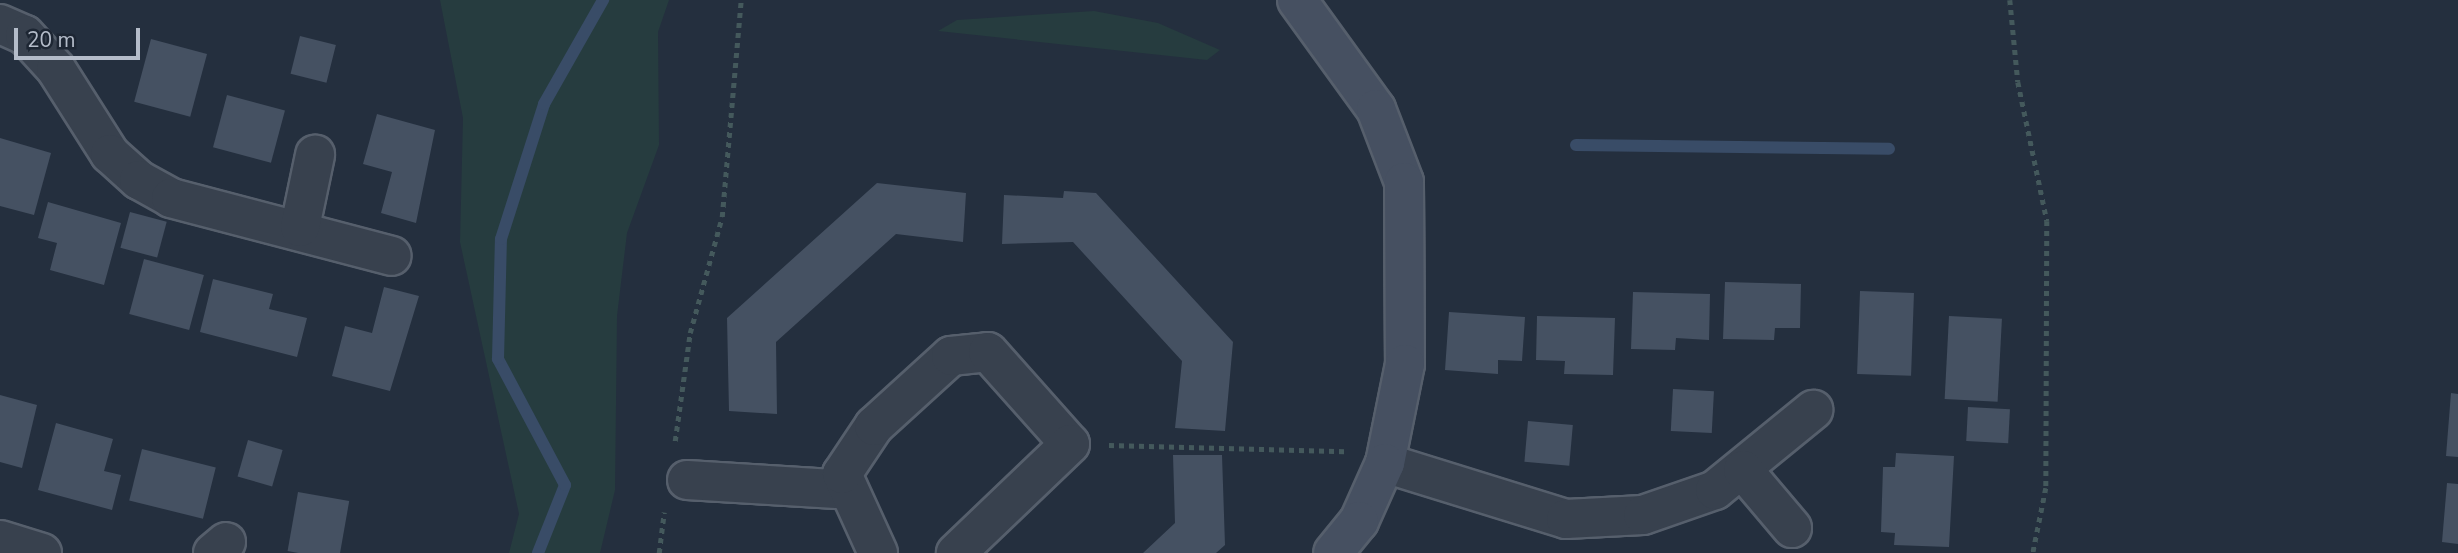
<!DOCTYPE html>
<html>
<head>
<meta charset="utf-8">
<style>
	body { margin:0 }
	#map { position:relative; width:2458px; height:553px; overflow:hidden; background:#242f3e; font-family:"Nunito Sans",sans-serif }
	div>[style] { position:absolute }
	.green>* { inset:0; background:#263c3f }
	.stream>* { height:12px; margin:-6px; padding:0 6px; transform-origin:6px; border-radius:6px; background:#394c67 }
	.building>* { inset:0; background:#455162; transform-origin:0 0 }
	.path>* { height:4.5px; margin-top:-2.25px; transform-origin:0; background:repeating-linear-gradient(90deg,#44595c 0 5px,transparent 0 10px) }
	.roads { filter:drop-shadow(2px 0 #565f6c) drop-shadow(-2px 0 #565f6c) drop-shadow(0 2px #565f6c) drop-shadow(0 -2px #565f6c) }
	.street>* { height:38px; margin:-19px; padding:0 19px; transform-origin:19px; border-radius:19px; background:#38414e }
	.secondary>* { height:38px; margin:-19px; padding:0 19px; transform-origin:19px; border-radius:19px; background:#465061 }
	span { translate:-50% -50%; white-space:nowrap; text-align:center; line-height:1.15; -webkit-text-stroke:5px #1d2633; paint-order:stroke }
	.scale { position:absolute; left:14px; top:28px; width:126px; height:32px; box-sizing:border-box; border:4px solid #b4bcc9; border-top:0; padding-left:9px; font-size:21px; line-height:24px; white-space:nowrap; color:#b4bcc9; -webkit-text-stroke:5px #1d2633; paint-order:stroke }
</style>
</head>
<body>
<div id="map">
	<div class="green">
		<i style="clip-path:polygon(440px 0,669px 0,658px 32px,659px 145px,627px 233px,617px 316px,615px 490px,600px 553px,509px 553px,519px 514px,460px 242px,463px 118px)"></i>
		<i style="clip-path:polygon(1094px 11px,1158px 23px,1220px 50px,1207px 60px,938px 31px,957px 20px)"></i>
	</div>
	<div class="stream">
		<i style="left:1576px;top:145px;width:313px;rotate:0.7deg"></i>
		<i style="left:538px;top:553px;width:73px;rotate:-68.3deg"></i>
		<i style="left:565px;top:485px;width:143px;rotate:-118deg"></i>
		<i style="left:498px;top:359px;width:120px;rotate:-88.6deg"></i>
		<i style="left:501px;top:239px;width:142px;rotate:-72.3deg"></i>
		<i style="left:544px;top:104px;width:120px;rotate:-60.4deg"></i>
	</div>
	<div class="building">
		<i style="left:300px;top:36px;width:37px;height:39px;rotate:14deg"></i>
		<i style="left:151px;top:39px;width:58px;height:65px;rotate:15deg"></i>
		<i style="left:227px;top:95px;width:60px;height:54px;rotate:15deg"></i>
		<i style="clip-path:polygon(377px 114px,435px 130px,416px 223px,381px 213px,392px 172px,363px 164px)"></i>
		<i style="clip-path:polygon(0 138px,51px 153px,34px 215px,0 206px)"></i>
		<i style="clip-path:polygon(877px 183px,966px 193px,963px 242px,896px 234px,776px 342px,777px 414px,729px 411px,727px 318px)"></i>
		<i style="clip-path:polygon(1064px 191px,1096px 193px,1233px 342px,1225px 431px,1175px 428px,1182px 361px,1073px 242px,1002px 244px,1004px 195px,1063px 198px)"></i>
		<i style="clip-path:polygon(48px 202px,121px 223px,104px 285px,50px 270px,57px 243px,38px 238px)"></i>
		<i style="left:130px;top:212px;width:38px;height:37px;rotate:15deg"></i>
		<i style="left:144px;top:259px;width:62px;height:57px;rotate:15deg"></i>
		<i style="clip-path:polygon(213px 279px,273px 294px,269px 309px,307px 318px,297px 357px,200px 332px)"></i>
		<i style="clip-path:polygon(1725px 282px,1801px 284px,1800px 328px,1775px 328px,1774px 340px,1723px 339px)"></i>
		<i style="clip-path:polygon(384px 287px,419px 296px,390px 391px,332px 376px,345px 326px,372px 333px)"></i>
		<i style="left:1860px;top:291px;width:54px;height:83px;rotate:2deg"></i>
		<i style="clip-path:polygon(1633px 292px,1710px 294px,1709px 340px,1676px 338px,1675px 350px,1631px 349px)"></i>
		<i style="clip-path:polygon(1449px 312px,1525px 317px,1522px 361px,1498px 360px,1498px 374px,1445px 370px)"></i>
		<i style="clip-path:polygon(1537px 316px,1615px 318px,1613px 375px,1564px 374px,1565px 361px,1536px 360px)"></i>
		<i style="left:1949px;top:316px;width:53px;height:83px;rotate:3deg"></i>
		<i style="left:1673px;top:389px;width:41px;height:42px;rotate:3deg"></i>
		<i style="clip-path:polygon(2451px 393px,2458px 394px,2458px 457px,2446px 456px)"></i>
		<i style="clip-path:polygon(0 395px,37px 405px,22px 468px,0 462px)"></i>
		<i style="left:1968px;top:407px;width:42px;height:34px;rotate:3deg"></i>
		<i style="left:1528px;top:421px;width:45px;height:41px;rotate:5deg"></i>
		<i style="clip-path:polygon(56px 423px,113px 439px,104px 471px,121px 475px,112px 510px,38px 490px)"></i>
		<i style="left:248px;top:440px;width:36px;height:38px;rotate:16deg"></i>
		<i style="left:142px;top:449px;width:76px;height:53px;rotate:14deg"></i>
		<i style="clip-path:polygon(1896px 453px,1954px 456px,1949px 547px,1894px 545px,1895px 533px,1881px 532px,1883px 467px,1895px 467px)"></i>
		<i style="clip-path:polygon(1173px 455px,1222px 455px,1225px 545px,1216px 553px,1143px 553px,1175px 523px)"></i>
		<i style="clip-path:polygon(2447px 483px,2458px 484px,2458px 544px,2442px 542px)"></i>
		<i style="left:298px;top:492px;width:52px;height:60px;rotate:10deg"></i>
	</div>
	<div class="path">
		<i style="left:2010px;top:0;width:82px;rotate:84.4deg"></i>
		<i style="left:2018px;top:82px;width:142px;rotate:78.2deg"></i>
		<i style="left:2047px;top:221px;width:267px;rotate:90.2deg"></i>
		<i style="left:2046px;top:488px;width:66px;rotate:101.3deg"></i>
		<i style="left:675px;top:441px;width:109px;rotate:-82.1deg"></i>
		<i style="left:690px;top:333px;width:120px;rotate:-74.6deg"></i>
		<i style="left:722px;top:217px;width:218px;rotate:-85deg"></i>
		<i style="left:1109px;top:445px;width:236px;rotate:1.5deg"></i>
		<i style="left:659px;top:553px;width:41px;rotate:-83deg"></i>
	</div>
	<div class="roads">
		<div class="street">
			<i style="left:0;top:24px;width:27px;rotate:24deg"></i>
			<i style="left:25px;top:35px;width:46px;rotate:47.6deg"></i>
			<i style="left:56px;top:69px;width:101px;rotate:57.6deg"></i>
			<i style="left:110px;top:154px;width:39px;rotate:42deg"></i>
			<i style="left:139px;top:180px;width:37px;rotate:29deg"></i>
			<i style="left:171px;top:198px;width:228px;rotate:14.7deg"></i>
			<i style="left:300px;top:227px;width:74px;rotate:-78.2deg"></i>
			<i style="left:1385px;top:463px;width:189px;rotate:17.2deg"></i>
			<i style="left:1566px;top:519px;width:77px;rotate:-3deg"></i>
			<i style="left:1643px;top:515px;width:76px;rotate:-19.1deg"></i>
			<i style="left:1715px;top:490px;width:127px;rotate:-39.2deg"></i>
			<i style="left:1743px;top:470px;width:76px;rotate:49.8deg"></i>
			<i style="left:687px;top:480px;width:162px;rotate:3.5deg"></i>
			<i style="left:0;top:540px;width:44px;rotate:17.2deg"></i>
			<i style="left:213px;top:553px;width:17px;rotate:-40deg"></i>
			<i style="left:878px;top:553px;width:87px;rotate:-114.5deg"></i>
			<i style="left:842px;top:474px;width:58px;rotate:-56.3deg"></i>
			<i style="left:874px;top:426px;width:104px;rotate:-42.3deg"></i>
			<i style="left:951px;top:356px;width:37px;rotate:-6deg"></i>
			<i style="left:988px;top:352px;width:123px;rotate:48.3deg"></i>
			<i style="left:1070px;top:444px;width:158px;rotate:136.3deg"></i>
		</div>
		<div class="secondary">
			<i style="left:1297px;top:0;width:135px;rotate:54.1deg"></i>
			<i style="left:1376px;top:109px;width:78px;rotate:69deg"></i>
			<i style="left:1404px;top:182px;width:182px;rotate:89.7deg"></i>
			<i style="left:1405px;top:364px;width:101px;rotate:101.4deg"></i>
			<i style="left:1385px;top:463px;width:64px;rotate:114.1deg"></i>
			<i style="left:1359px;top:521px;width:41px;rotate:129.1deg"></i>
		</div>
	</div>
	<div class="scale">20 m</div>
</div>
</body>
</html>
